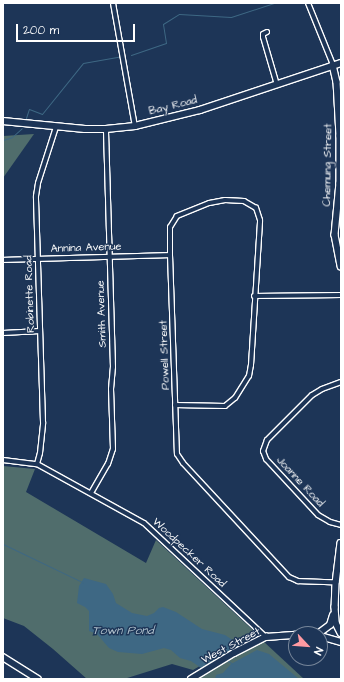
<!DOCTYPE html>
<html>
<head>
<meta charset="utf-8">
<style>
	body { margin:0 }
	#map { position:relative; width:344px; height:682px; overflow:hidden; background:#1d3557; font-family:"Architects Daughter",sans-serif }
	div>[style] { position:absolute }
	.green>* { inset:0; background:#506d6c }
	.water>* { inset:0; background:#3e6884 }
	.stream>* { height:1px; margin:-0.5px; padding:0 0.5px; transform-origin:0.5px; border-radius:0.5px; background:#3e6884 }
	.roads { filter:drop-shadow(1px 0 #fff) drop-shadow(-1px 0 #fff) drop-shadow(0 1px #fff) drop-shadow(0 -1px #fff) }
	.street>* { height:4px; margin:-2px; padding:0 2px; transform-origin:2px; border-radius:2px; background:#1d3557 }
	.secondary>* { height:5.5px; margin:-2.75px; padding:0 2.75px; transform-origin:2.75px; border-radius:2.75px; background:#1d3557 }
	span { translate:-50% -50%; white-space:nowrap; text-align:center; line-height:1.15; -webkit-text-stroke:3px #1d3557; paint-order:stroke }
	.street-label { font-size:11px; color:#fff }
	.water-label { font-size:12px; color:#b2c3ce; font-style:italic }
	.frame { position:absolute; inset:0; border:4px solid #fff; pointer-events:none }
	.north { position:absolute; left:288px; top:626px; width:40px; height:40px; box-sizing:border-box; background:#1d3557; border:1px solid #77869a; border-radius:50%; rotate:116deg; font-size:11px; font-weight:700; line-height:16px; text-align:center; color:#fff }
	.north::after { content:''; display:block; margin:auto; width:14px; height:18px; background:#ff9aa2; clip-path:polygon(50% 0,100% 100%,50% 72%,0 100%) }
	.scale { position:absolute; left:16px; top:24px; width:119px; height:18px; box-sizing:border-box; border:2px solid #fff; border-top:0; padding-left:5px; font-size:12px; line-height:14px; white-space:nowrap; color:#fff; -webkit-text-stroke:3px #1d3557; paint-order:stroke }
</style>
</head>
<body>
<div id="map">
	<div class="green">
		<i style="clip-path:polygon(34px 134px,3px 178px,3px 136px)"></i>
		<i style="clip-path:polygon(3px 466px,35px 469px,26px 492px,146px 563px,156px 540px,256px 633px,193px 670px,172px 664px,124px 679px,87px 679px,53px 649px,24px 626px,3px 618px)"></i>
		<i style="clip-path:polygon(263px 641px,304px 679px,199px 679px,247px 649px)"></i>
	</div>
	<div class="water">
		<i style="clip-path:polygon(84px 578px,106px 584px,113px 594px,116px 603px,132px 613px,147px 616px,154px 613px,159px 608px,163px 607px,176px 612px,202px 629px,225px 635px,240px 645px,225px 656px,218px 658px,201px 668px,191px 661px,180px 658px,171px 650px,164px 648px,142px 654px,118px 652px,109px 648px,97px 634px,89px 631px,89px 611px,85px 607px,77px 603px,79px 586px)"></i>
		<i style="clip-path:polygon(257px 650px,269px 654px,299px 679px,215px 679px,216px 675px,223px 673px,231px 664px)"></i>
	</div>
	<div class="stream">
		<i style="left:131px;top:55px;width:37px;rotate:-19deg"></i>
		<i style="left:166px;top:43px;width:19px;rotate:-99deg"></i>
		<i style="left:163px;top:24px;width:19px;rotate:-32deg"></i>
		<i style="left:179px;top:14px;width:52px;rotate:3.3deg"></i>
		<i style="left:231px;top:17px;width:45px;rotate:-18deg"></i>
		<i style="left:26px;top:118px;width:9px;rotate:-72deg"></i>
		<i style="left:29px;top:109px;width:14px;rotate:21deg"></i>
		<i style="left:42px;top:114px;width:65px;rotate:-51.2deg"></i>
		<i style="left:83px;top:63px;width:36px;rotate:-10deg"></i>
		<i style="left:3px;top:140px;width:9px;rotate:-18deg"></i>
		<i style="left:12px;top:137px;width:13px;rotate:-42deg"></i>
		<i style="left:3px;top:544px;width:88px;rotate:25.7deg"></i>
		<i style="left:228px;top:661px;width:6px;rotate:31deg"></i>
	</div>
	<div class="roads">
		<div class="street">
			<i style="left:113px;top:3px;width:125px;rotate:79.9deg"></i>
			<i style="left:308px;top:3px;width:67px;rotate:68deg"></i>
			<i style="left:267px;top:32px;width:4px;rotate:153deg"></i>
			<i style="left:263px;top:34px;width:3px;rotate:90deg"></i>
			<i style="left:263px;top:37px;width:50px;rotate:73.7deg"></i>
			<i style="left:3px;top:260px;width:167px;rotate:-1.7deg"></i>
			<i style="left:254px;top:296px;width:87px;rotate:-0.7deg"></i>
			<i style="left:3px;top:333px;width:37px;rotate:-3deg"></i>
			<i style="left:341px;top:382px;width:20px;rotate:160deg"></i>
			<i style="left:322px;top:389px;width:12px;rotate:149deg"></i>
			<i style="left:312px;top:395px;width:64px;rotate:135deg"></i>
			<i style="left:267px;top:440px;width:12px;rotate:110deg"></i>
			<i style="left:263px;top:451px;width:9px;rotate:69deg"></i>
			<i style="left:266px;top:459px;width:76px;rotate:47.1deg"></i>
			<i style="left:318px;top:515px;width:14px;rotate:30deg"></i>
			<i style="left:330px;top:522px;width:11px;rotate:15deg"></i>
			<i style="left:175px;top:405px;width:50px;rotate:1.1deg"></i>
			<i style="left:225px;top:406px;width:13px;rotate:-39deg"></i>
			<i style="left:235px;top:398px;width:26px;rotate:-58deg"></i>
			<i style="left:249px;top:376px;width:11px;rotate:-80deg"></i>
			<i style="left:251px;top:365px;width:145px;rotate:-86.4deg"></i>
			<i style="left:260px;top:220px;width:13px;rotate:-108deg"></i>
			<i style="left:256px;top:208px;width:14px;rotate:-150deg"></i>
			<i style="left:244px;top:201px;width:19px;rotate:-177deg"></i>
			<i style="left:225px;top:200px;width:16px;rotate:169deg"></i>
			<i style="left:209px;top:203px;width:35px;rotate:158deg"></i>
			<i style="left:177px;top:216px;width:13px;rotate:122deg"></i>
			<i style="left:170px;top:227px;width:28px;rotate:90deg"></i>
			<i style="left:170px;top:255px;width:199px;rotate:88deg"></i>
			<i style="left:177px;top:454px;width:11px;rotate:56deg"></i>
			<i style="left:183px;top:463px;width:156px;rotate:47.1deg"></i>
			<i style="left:289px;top:577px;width:10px;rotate:24deg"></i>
			<i style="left:298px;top:581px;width:38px;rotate:2deg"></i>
			<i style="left:3px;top:460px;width:34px;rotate:7deg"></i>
			<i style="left:37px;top:464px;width:122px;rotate:28.9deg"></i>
			<i style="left:144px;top:523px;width:167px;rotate:43.1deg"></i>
			<i style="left:37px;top:464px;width:11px;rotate:-75deg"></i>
			<i style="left:40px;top:453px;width:31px;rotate:-84deg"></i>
			<i style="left:43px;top:422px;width:226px;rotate:-91.8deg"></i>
			<i style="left:36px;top:196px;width:13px;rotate:-81deg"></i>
			<i style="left:38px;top:183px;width:59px;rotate:-72.2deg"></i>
			<i style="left:91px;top:493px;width:34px;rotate:-60deg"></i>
			<i style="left:108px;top:464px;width:16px;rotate:-72deg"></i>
			<i style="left:113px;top:449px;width:60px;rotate:-91.9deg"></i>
			<i style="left:111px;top:389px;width:22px;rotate:-85deg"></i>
			<i style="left:113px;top:367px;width:238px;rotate:-91.7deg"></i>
		</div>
		<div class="secondary">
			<i style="left:333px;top:65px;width:17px;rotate:77deg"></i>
			<i style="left:337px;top:82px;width:54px;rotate:86.8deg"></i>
			<i style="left:340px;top:136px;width:47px;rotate:90deg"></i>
			<i style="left:340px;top:183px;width:52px;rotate:95.5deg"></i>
			<i style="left:335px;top:235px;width:32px;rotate:79deg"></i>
			<i style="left:3px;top:121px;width:82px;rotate:5.6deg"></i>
			<i style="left:85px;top:129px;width:21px"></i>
			<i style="left:106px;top:129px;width:29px;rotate:-6deg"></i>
			<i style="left:135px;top:126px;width:67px;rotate:-13.8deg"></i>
			<i style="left:200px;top:110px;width:149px;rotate:-18.4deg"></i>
			<i style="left:341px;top:543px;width:39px;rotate:97deg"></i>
			<i style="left:336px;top:582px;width:25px;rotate:92deg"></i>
			<i style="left:335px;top:607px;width:16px;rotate:86deg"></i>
			<i style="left:336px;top:623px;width:11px;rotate:63deg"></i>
			<i style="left:318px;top:634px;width:15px;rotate:-37deg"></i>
			<i style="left:330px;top:625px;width:10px;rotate:-73deg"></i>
			<i style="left:320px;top:636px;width:22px;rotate:16deg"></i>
			<i style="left:3px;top:657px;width:41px;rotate:32.2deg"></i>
			<i style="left:191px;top:679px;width:50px;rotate:-31.2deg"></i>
			<i style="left:234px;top:653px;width:36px;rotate:-27deg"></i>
			<i style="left:266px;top:637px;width:40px;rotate:-4.3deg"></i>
		</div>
	</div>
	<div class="street-label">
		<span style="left:173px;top:106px;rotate:-14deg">Bay Road</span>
		<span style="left:328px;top:165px;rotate:-89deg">Chemung Street</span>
		<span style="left:86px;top:248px;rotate:-2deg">Annina Avenue</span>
		<span style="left:30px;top:294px;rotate:-92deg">Robinette Road</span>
		<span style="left:102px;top:314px;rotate:-92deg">Smith Avenue</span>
		<span style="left:165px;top:355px;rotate:-92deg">Powell Street</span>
		<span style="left:300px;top:482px;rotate:47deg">Joanne Road</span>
		<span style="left:189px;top:553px;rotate:43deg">Woodpecker Road</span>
		<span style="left:231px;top:646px;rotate:-28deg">West Street</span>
	</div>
	<div class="water-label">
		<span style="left:123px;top:631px">Town Pond</span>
	</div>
	<div class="frame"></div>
	<div class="north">N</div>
	<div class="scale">200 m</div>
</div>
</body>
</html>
